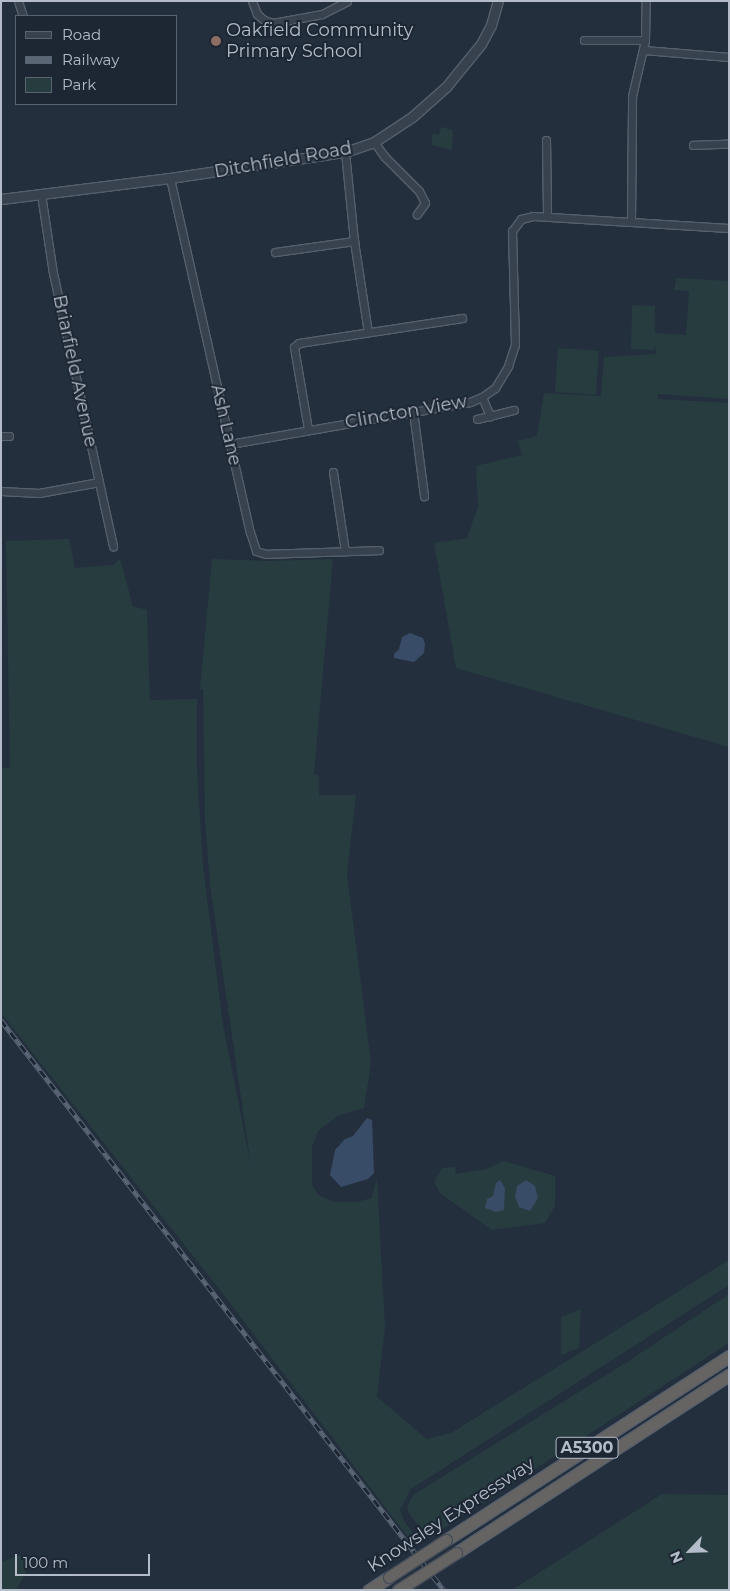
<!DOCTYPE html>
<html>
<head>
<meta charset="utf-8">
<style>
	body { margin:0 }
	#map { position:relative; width:730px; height:1591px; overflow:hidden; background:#242f3e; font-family:Montserrat,sans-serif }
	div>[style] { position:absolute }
	.green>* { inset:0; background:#263c3f; transform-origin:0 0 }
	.water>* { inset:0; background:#394c67 }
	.roads { filter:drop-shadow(1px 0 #565f6c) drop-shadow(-1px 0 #565f6c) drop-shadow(0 1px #565f6c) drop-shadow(0 -1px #565f6c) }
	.minor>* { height:7px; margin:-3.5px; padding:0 3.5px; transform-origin:3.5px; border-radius:3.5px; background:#38414e }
	.tertiary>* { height:9px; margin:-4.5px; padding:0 4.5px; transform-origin:4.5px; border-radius:4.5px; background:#38414e }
	.trunk>* { height:11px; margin:-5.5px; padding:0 5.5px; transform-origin:5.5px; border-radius:5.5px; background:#656462 }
	.rail>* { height:4.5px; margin-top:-2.25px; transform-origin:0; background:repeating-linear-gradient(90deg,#1d2633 0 8px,#5a6575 0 16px); box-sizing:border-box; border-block:1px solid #5a6575 }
	.bridges { filter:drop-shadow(1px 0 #434c59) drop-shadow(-1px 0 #434c59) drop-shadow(0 1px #434c59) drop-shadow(0 -1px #434c59) }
	.trunk-bridge>* { height:11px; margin:-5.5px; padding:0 5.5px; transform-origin:5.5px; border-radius:5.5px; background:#656462 }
	.dots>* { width:14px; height:14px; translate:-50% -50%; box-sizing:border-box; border:2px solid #1d2633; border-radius:50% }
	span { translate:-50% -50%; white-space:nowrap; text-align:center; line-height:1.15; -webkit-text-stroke:4px #1d2633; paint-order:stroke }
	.shield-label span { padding:1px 4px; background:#1d2633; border:1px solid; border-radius:4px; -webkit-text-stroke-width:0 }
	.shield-label { font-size:16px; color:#b4bcc9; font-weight:700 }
	.poi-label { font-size:18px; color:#b4bcc9 }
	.left { translate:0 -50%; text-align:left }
	.street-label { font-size:18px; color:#b4bcc9 }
	.frame { position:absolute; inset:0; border:2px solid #b4bcc9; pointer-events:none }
	.legend { position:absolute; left:15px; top:15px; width:162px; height:90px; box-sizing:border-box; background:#1d2633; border:1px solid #59626f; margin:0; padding:6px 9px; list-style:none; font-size:15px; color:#b4bcc9 }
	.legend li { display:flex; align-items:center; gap:10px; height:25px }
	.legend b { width:25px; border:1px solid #59626f }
	.north { position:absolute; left:665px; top:1526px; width:50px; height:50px; -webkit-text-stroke:4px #1d2633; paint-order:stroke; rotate:246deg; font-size:14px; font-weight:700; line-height:20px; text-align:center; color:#b4bcc9 }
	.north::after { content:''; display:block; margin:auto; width:18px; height:22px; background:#b4bcc9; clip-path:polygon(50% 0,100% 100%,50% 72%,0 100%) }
	.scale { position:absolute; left:15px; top:1554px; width:135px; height:22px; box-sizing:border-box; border:2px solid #b4bcc9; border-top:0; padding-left:6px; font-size:15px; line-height:18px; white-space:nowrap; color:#b4bcc9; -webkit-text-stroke:4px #1d2633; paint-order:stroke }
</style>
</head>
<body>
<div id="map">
	<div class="green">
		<i style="clip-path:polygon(441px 127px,453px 130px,452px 150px,431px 145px,433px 134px,439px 135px)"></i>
		<i style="clip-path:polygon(676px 278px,729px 281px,729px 399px,658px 394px,658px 399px,729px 403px,729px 747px,456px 668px,434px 543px,467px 538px,478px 507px,476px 466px,522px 455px,518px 441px,537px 436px,544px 393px,601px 396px,604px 357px,656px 354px,655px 343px,654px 350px,631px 349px,632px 305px,655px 306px,655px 333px,686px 335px,689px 291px,674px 290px)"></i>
		<i style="left:558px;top:348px;width:41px;height:44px;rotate:4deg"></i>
		<i style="clip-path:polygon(69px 539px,75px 568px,113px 565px,120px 559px,133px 606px,147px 610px,150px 700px,197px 699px,197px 768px,203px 865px,223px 1025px,251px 1166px,210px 885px,205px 820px,203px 689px,200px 689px,212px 559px,268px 561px,333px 559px,314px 774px,319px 776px,319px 795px,356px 795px,347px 874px,371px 1063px,364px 1108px,339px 1115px,318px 1131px,312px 1147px,312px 1184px,318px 1195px,334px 1202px,357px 1202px,371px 1198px,377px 1179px,385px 1327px,377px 1397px,427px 1439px,451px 1433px,729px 1260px,729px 1285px,411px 1489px,400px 1510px,404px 1521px,420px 1542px,414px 1545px,220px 1290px,1px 1013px,1px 768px,10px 768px,6px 541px)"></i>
		<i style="clip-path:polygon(504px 1161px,555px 1176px,555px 1206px,545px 1223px,492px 1230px,440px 1193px,434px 1182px,442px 1168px,455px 1167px,456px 1174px,486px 1169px)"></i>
		<i style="clip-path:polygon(729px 1294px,729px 1343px,429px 1538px,410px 1515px,407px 1507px,413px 1495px,627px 1362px)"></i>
		<i style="clip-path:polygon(581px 1309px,579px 1348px,561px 1355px,561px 1317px)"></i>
		<i style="clip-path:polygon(662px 1494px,729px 1495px,729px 1590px,512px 1590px)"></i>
		<i style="clip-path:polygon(24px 1554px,26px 1573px,16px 1590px,1px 1590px,1px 1562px)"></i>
	</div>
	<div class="water">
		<i style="clip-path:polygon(410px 633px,423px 638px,425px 644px,424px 653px,414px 662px,394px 658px,394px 654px,399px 649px,402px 637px)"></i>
		<i style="clip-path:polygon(367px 1118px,372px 1120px,374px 1173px,368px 1179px,341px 1187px,330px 1175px,335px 1150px,345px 1139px,353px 1136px)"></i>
		<i style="clip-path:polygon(500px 1180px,505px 1188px,504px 1210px,496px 1212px,485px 1208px,487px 1199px,493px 1196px,496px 1183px)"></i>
		<i style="clip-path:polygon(526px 1180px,535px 1186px,538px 1198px,530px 1211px,519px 1207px,515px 1197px,517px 1186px)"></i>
	</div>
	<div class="roads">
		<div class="minor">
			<i style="left:18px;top:1px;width:16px;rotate:72deg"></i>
			<i style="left:252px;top:1px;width:14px;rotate:69deg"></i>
			<i style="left:257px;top:14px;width:9px;rotate:41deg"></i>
			<i style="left:264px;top:20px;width:9px;rotate:18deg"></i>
			<i style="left:273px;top:23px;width:50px;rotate:-10.4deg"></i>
			<i style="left:322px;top:14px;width:28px;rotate:-27deg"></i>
			<i style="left:584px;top:40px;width:61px"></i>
			<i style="left:644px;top:50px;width:85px;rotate:4.7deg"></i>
			<i style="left:546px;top:140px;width:76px;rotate:89.2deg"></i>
			<i style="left:374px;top:142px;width:19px;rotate:54deg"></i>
			<i style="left:385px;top:157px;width:48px;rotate:45deg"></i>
			<i style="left:419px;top:191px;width:13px;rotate:63deg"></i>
			<i style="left:425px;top:203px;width:14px;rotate:126deg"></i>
			<i style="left:693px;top:145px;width:36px;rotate:-2deg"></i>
			<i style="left:345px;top:152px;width:89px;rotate:84.2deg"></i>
			<i style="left:354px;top:241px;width:92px;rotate:81.3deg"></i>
			<i style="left:170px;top:178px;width:363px;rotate:77.3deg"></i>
			<i style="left:250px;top:532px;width:20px;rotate:72deg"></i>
			<i style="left:256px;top:551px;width:10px;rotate:17deg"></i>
			<i style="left:266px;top:554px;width:113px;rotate:-2deg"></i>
			<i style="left:41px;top:194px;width:80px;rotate:81.4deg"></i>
			<i style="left:53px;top:273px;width:280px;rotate:77.6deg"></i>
			<i style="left:631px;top:221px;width:125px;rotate:-89.5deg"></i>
			<i style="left:632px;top:96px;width:57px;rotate:-76.9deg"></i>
			<i style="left:645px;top:40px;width:39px;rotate:-89deg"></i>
			<i style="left:275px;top:252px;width:80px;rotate:-7.9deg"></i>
			<i style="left:482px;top:397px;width:21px;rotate:67deg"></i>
			<i style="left:413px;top:411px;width:86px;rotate:82.6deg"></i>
			<i style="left:477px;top:419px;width:38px;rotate:-14deg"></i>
			<i style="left:308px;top:429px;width:83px;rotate:-99.7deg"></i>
			<i style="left:294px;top:347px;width:6px;rotate:-39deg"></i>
			<i style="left:299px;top:343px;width:165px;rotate:-8.7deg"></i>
			<i style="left:1px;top:436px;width:8px"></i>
			<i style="left:230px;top:444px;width:244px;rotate:-9.9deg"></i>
			<i style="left:470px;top:402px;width:13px;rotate:-23deg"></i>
			<i style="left:482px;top:397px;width:16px;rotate:-35deg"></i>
			<i style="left:495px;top:388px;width:26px;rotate:-59deg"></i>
			<i style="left:508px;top:366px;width:22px;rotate:-72deg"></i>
			<i style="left:515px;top:345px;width:114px;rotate:-91.5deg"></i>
			<i style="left:512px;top:231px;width:15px;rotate:-53deg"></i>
			<i style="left:521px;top:219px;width:12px;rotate:-14deg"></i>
			<i style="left:533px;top:216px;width:196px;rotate:3.5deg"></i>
			<i style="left:333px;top:472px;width:80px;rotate:81.4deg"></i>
			<i style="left:1px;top:491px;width:38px;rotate:3deg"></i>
			<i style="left:39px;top:493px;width:61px;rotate:-10.4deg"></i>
		</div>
		<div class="tertiary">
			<i style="left:1px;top:199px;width:170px;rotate:-7.1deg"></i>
			<i style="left:170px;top:178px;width:177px;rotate:-8.5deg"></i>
			<i style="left:345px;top:152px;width:31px;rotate:-19deg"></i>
			<i style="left:374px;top:142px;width:45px;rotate:-33.3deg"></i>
			<i style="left:412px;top:117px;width:45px;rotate:-41.4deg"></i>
			<i style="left:446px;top:87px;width:55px;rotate:-50.9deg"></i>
			<i style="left:481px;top:44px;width:21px;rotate:-62deg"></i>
			<i style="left:491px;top:25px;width:25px;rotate:-74deg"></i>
		</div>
		<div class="trunk">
			<i style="left:446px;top:1540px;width:338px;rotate:-33deg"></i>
			<i style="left:456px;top:1553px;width:326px;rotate:-33.1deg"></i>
			<i style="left:369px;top:1590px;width:24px;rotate:-33deg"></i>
		</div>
	</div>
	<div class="rail">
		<i style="left:1px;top:1020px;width:722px;rotate:52.15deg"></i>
	</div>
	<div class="bridges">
		<div class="trunk-bridge">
			<i style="left:389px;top:1577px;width:68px;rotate:-33deg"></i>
			<i style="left:398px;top:1590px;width:69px;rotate:-32.5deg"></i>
		</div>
	</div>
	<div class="dots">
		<i style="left:216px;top:41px;background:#8d6e63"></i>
	</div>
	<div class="shield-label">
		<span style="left:587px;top:1448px">A5300</span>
	</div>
	<div class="poi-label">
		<span class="left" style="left:226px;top:41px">Oakfield Community<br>Primary School</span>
	</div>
	<div class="street-label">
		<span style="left:283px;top:160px;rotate:-10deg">Ditchfield Road</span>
		<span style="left:75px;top:371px;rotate:78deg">Briarfield Avenue</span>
		<span style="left:406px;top:412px;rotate:-10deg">Clincton View</span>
		<span style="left:226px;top:425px;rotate:77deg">Ash Lane</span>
		<span style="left:451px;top:1515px;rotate:-33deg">Knowsley Expressway</span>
	</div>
	<div class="frame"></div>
	<ul class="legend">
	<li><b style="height:6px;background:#38414e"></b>Road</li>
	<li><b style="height:6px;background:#5a6575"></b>Railway</li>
	<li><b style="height:14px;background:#263c3f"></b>Park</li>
	</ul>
	<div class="north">N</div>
	<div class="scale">100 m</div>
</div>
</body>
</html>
